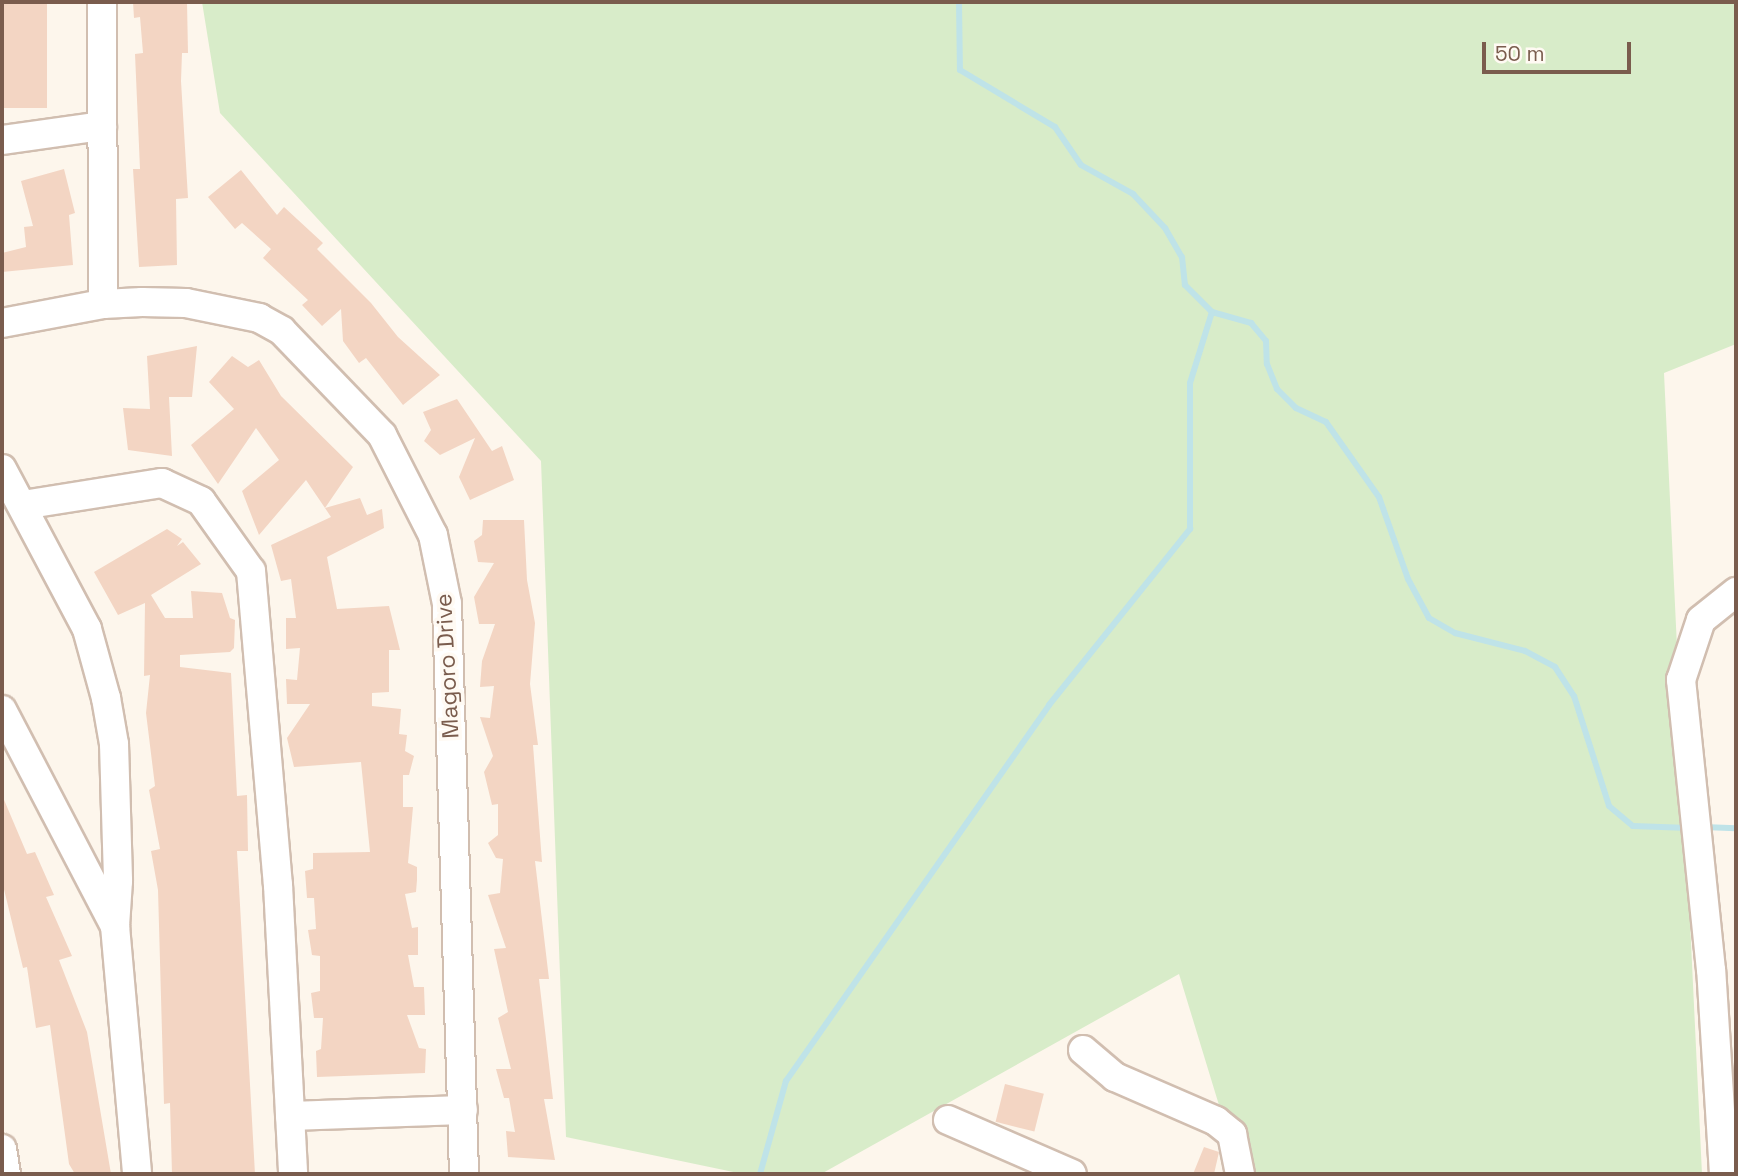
<!DOCTYPE html>
<html>
<head>
<meta charset="utf-8">
<style>
	body { margin:0 }
	#map { position:relative; width:1738px; height:1176px; overflow:hidden; background:#fdf6ec; font-family:"Space Grotesk",sans-serif }
	div>[style] { position:absolute }
	.green>* { inset:0; background:#d8ecc9 }
	.stream>* { height:6px; margin:-3px; padding:0 3px; transform-origin:3px; border-radius:3px; background:#bfe3e8 }
	.building>* { inset:0; background:#f3d5c3; transform-origin:0 0 }
	.roads { filter:drop-shadow(2px 0 #d1beb0) drop-shadow(-2px 0 #d1beb0) drop-shadow(0 2px #d1beb0) drop-shadow(0 -2px #d1beb0) }
	.minor>* { height:28px; margin:-14px; padding:0 14px; transform-origin:14px; border-radius:14px; background:#fff }
	span { translate:-50% -50%; white-space:nowrap; text-align:center; line-height:1.15; -webkit-text-stroke:7px #fffaf3; paint-order:stroke }
	.street-label { font-size:23px; color:#7a5c4d }
	.frame { position:absolute; inset:0; border:4px solid #7a5c4d; pointer-events:none }
	.scale { position:absolute; left:1482px; top:42px; width:149px; height:32px; box-sizing:border-box; border:4px solid #7a5c4d; border-top:0; padding-left:9px; font-size:21px; line-height:24px; white-space:nowrap; color:#7a5c4d; -webkit-text-stroke:5px #fffaf3; paint-order:stroke }
</style>
</head>
<body>
<div id="map">
	<div class="green">
		<i style="clip-path:polygon(202px 2px,1736px 2px,1736px 344px,1664px 373px,1702px 1174px,1240px 1174px,1179px 974px,821px 1174px,743px 1174px,566px 1137px,541px 461px,220px 113px)"></i>
	</div>
	<div class="stream">
		<i style="left:959px;top:2px;width:68px;rotate:89.2deg"></i>
		<i style="left:960px;top:70px;width:111px;rotate:31deg"></i>
		<i style="left:1055px;top:127px;width:46px;rotate:55.6deg"></i>
		<i style="left:1081px;top:165px;width:60px;rotate:29.1deg"></i>
		<i style="left:1133px;top:194px;width:47px;rotate:46.7deg"></i>
		<i style="left:1165px;top:228px;width:34px;rotate:60deg"></i>
		<i style="left:1182px;top:257px;width:28px;rotate:84deg"></i>
		<i style="left:1185px;top:285px;width:38px;rotate:45deg"></i>
		<i style="left:1212px;top:312px;width:41px;rotate:15.8deg"></i>
		<i style="left:1251px;top:323px;width:23px;rotate:50deg"></i>
		<i style="left:1266px;top:341px;width:23px;rotate:88deg"></i>
		<i style="left:1267px;top:364px;width:27px;rotate:68deg"></i>
		<i style="left:1277px;top:389px;width:27px;rotate:45deg"></i>
		<i style="left:1296px;top:408px;width:33px;rotate:25deg"></i>
		<i style="left:1326px;top:422px;width:92px;rotate:54.8deg"></i>
		<i style="left:1379px;top:497px;width:87px;rotate:70.5deg"></i>
		<i style="left:1408px;top:579px;width:44px;rotate:61.7deg"></i>
		<i style="left:1429px;top:618px;width:30px;rotate:30deg"></i>
		<i style="left:1455px;top:633px;width:72px;rotate:14.4deg"></i>
		<i style="left:1525px;top:651px;width:34px;rotate:28deg"></i>
		<i style="left:1555px;top:667px;width:35px;rotate:57deg"></i>
		<i style="left:1574px;top:696px;width:115px;rotate:72.3deg"></i>
		<i style="left:1609px;top:806px;width:31px;rotate:40deg"></i>
		<i style="left:1633px;top:826px;width:56px;rotate:2deg"></i>
		<i style="left:1703px;top:827px;width:33px;rotate:2deg"></i>
		<i style="left:760px;top:1174px;width:97px;rotate:-74.4deg"></i>
		<i style="left:786px;top:1081px;width:459px;rotate:-55deg"></i>
		<i style="left:1049px;top:705px;width:226px;rotate:-51.3deg"></i>
		<i style="left:1190px;top:529px;width:146px;rotate:-90deg"></i>
		<i style="left:1190px;top:383px;width:74px;rotate:-72.8deg"></i>
	</div>
	<div class="building">
		<i style="left:3px;top:2px;width:44px;height:106px"></i>
		<i style="clip-path:polygon(133px 2px,187px 2px,188px 53px,182px 53px,181px 81px,188px 198px,176px 199px,177px 265px,139px 267px,133px 169px,140px 169px,135px 54px,143px 53px,140px 17px,134px 18px)"></i>
		<i style="clip-path:polygon(64px 169px,75px 213px,69px 215px,73px 265px,2px 272px,2px 253px,26px 247px,24px 227px,33px 226px,21px 181px)"></i>
		<i style="clip-path:polygon(241px 170px,277px 215px,284px 207px,323px 243px,317px 249px,371px 303px,398px 337px,440px 375px,403px 405px,366px 358px,359px 363px,343px 341px,341px 309px,322px 326px,302px 305px,308px 300px,263px 258px,271px 249px,242px 223px,235px 229px,208px 197px)"></i>
		<i style="clip-path:polygon(197px 346px,192px 397px,169px 397px,172px 456px,128px 450px,123px 408px,150px 409px,147px 356px)"></i>
		<i style="clip-path:polygon(232px 356px,248px 367px,259px 360px,281px 396px,353px 467px,325px 508px,306px 480px,259px 535px,242px 491px,279px 460px,256px 428px,218px 484px,191px 445px,234px 409px,209px 382px)"></i>
		<i style="clip-path:polygon(457px 399px,492px 451px,502px 446px,514px 480px,470px 500px,459px 477px,475px 438px,440px 455px,424px 441px,431px 430px,423px 412px)"></i>
		<i style="clip-path:polygon(360px 498px,367px 515px,382px 509px,384px 528px,327px 557px,337px 609px,389px 606px,400px 650px,389px 650px,389px 692px,372px 693px,372px 706px,401px 709px,399px 734px,407px 735px,405px 751px,414px 756px,409px 775px,403px 775px,403px 807px,413px 807px,408px 863px,417px 867px,417px 880px,416px 892px,405px 894px,412px 928px,418px 927px,418px 955px,408px 955px,414px 987px,424px 987px,425px 1015px,407px 1015px,419px 1048px,426px 1049px,425px 1073px,317px 1077px,316px 1051px,321px 1049px,323px 1018px,314px 1018px,311px 993px,320px 991px,320px 956px,312px 955px,308px 930px,316px 929px,314px 898px,307px 898px,305px 871px,313px 869px,313px 853px,370px 852px,361px 762px,294px 767px,287px 738px,310px 704px,287px 704px,286px 679px,297px 680px,300px 648px,286px 649px,286px 618px,296px 618px,291px 579px,281px 581px,271px 545px,331px 517px,325px 508px)"></i>
		<i style="clip-path:polygon(483px 520px,524px 520px,527px 580px,535px 623px,530px 684px,538px 745px,533px 745px,542px 862px,535px 861px,549px 979px,539px 979px,553px 1099px,544px 1099px,555px 1160px,508px 1157px,506px 1131px,515px 1132px,509px 1098px,504px 1098px,496px 1069px,511px 1069px,498px 1018px,508px 1012px,494px 949px,506px 948px,488px 895px,500px 893px,503px 859px,496px 858px,488px 843px,498px 835px,498px 804px,492px 805px,484px 772px,493px 756px,480px 717px,490px 718px,494px 686px,480px 687px,482px 661px,495px 624px,479px 624px,474px 597px,494px 563px,478px 562px,474px 541px,482px 535px)"></i>
		<i style="clip-path:polygon(167px 529px,182px 539px,177px 546px,183px 542px,201px 564px,151px 595px,165px 618px,193px 618px,191px 591px,222px 593px,230px 618px,235px 620px,234px 648px,230px 652px,180px 655px,180px 667px,231px 673px,237px 796px,247px 795px,248px 851px,237px 851px,255px 1174px,172px 1174px,170px 1103px,164px 1104px,158px 890px,151px 851px,160px 849px,149px 790px,155px 786px,146px 713px,150px 675px,144px 676px,145px 603px,118px 615px,94px 572px)"></i>
		<i style="clip-path:polygon(2px 795px,27px 854px,35px 852px,54px 895px,46px 897px,72px 956px,59px 960px,87px 1032px,111px 1174px,75px 1174px,69px 1164px,50px 1025px,36px 1028px,27px 967px,23px 968px,2px 881px)"></i>
		<i style="left:1005px;top:1084px;width:40px;height:39px;rotate:14deg"></i>
		<i style="clip-path:polygon(1204px 1147px,1219px 1152px,1214px 1174px,1193px 1174px)"></i>
	</div>
	<div class="roads">
		<div class="minor">
			<i style="left:102px;top:2px;width:302px;rotate:89.8deg"></i>
			<i style="left:2px;top:140px;width:101px;rotate:-8deg"></i>
			<i style="left:2px;top:323px;width:103px;rotate:-10.7deg"></i>
			<i style="left:103px;top:304px;width:39px;rotate:-3deg"></i>
			<i style="left:142px;top:302px;width:44px;rotate:1.3deg"></i>
			<i style="left:186px;top:303px;width:75px;rotate:11.6deg"></i>
			<i style="left:259px;top:318px;width:26px;rotate:29deg"></i>
			<i style="left:282px;top:331px;width:144px;rotate:46.1deg"></i>
			<i style="left:382px;top:435px;width:112px;rotate:63deg"></i>
			<i style="left:433px;top:535px;width:70px;rotate:78.5deg"></i>
			<i style="left:447px;top:604px;width:570px;rotate:88.29deg"></i>
			<i style="left:2px;top:469px;width:181px;rotate:62deg"></i>
			<i style="left:87px;top:629px;width:72px;rotate:74.6deg"></i>
			<i style="left:106px;top:698px;width:47px;rotate:80.1deg"></i>
			<i style="left:114px;top:744px;width:137px;rotate:88.3deg"></i>
			<i style="left:118px;top:881px;width:45px;rotate:93.8deg"></i>
			<i style="left:115px;top:926px;width:249px;rotate:84.9deg"></i>
			<i style="left:23px;top:505px;width:141px;rotate:-9deg"></i>
			<i style="left:162px;top:483px;width:43px;rotate:24.8deg"></i>
			<i style="left:201px;top:501px;width:86px;rotate:54.5deg"></i>
			<i style="left:251px;top:571px;width:315px;rotate:85.1deg"></i>
			<i style="left:278px;top:885px;width:289px;rotate:87deg"></i>
			<i style="left:2px;top:710px;width:244px;rotate:62.4deg"></i>
			<i style="left:1083px;top:1050px;width:42px;rotate:40.2deg"></i>
			<i style="left:1115px;top:1077px;width:110px;rotate:23.5deg"></i>
			<i style="left:1216px;top:1121px;width:21px;rotate:39deg"></i>
			<i style="left:1232px;top:1134px;width:41px;rotate:78.7deg"></i>
			<i style="left:290px;top:1116px;width:173px;rotate:-2deg"></i>
			<i style="left:948px;top:1120px;width:135px;rotate:23.5deg"></i>
			<i style="left:2px;top:1149px;width:25px;rotate:81deg"></i>
			<i style="left:1724px;top:1174px;width:204px;rotate:-93.6deg"></i>
			<i style="left:1711px;top:970px;width:292px;rotate:-95.9deg"></i>
			<i style="left:1681px;top:680px;width:63px;rotate:-71.6deg"></i>
			<i style="left:1701px;top:620px;width:45px;rotate:-38.7deg"></i>
		</div>
	</div>
	<div class="street-label">
		<span style="left:447px;top:666px;rotate:-93deg">Magoro Drive</span>
	</div>
	<div class="frame"></div>
	<div class="scale">50 m</div>
</div>
</body>
</html>
